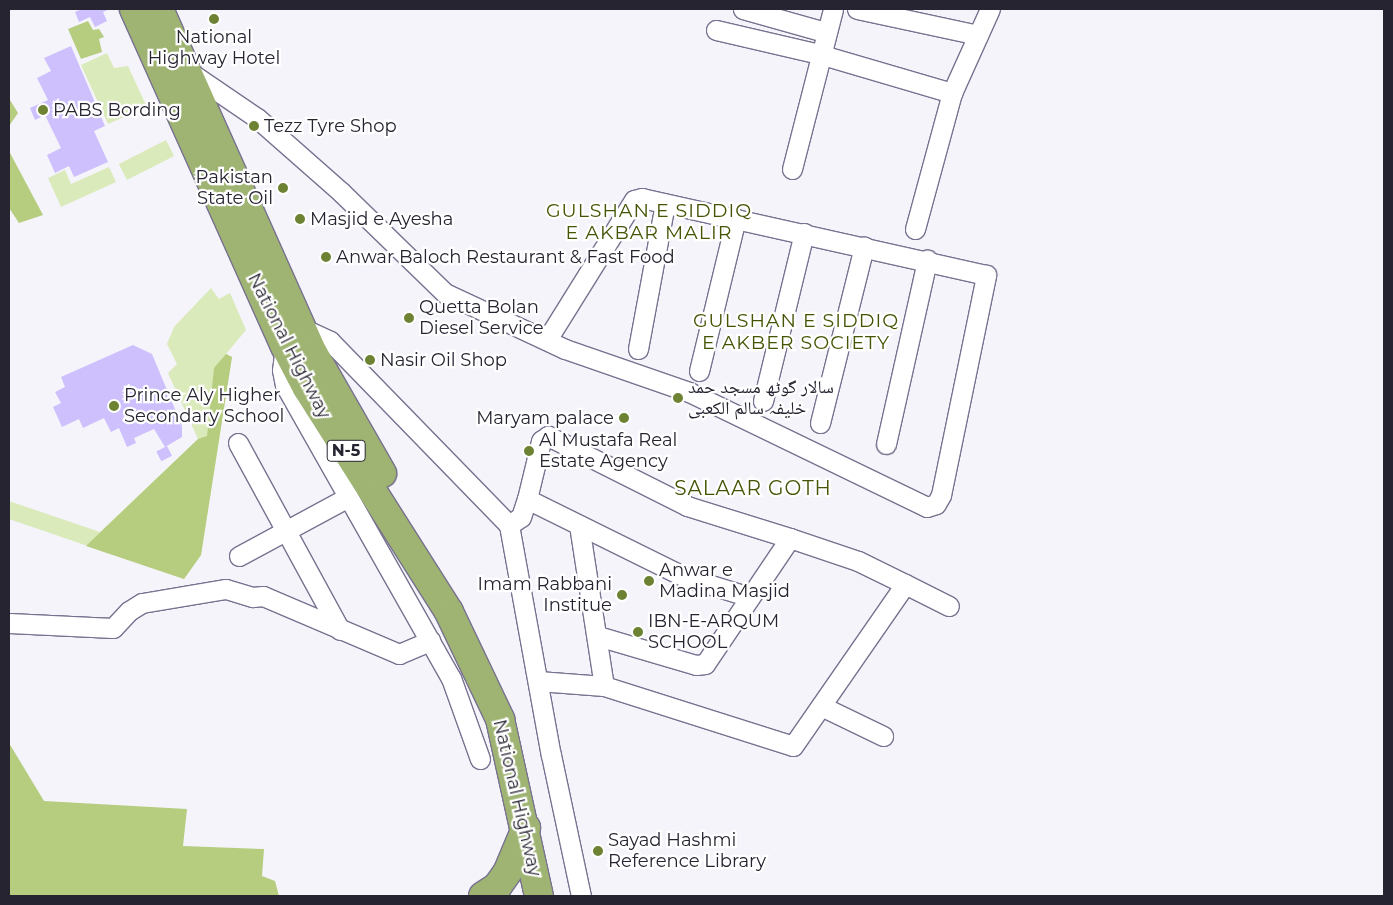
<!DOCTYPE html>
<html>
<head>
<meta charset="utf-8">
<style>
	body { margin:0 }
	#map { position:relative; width:1393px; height:905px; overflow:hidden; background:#f5f4fa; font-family:Montserrat,"Noto Naskh Arabic",sans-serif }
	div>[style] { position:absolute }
	.green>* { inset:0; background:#daeaba; transform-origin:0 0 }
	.forest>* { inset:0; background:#b6cd80 }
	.building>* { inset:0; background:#cdc0fd; transform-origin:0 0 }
	.roads { filter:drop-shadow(1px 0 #787290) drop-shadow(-1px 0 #787290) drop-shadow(0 1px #787290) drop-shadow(0 -1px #787290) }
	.minor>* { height:19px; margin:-9.5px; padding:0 9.5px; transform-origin:9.5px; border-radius:9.5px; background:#fff }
	.highway>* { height:28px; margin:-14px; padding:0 14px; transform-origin:14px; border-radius:14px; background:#9fb472 }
	.dots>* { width:14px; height:14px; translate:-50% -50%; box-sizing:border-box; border:2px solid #fff; border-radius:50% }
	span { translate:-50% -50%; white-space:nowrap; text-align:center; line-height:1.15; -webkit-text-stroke:4.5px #fff; paint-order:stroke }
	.shield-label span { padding:1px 4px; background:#fff; border:1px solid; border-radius:4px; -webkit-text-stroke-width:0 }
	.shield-label { font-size:16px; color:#272431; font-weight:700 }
	.poi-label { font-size:18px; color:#272431 }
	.left { translate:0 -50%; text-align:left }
	.right { translate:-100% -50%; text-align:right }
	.street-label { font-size:18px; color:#272431 }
	.neighbourhood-label { font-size:19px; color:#435504; letter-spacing:1px }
	.quarter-label { font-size:20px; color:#435504; letter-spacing:1px }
	.frame { position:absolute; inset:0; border:10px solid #272431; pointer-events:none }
</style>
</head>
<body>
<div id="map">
	<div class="green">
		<i style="clip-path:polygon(107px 53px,114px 68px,128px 66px,147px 107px,108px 124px,81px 65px)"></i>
		<i style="left:166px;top:140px;width:18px;height:53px;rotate:63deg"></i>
		<i style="clip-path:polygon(109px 167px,116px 182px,61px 207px,48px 178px,65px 170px,71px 184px)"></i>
		<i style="clip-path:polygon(211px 288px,219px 299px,230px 293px,246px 330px,226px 354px,232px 357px,201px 555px,184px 579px,9px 519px,9px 501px,100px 532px,198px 439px,168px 373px,177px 364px,167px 344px,174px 327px)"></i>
	</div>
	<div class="forest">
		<i style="clip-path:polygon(88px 21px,93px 30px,99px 29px,104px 37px,99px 39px,102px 52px,81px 59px,68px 29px)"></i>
		<i style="clip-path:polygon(10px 100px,18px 113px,9px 126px,9px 102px)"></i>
		<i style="clip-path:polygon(9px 151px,43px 215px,19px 223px,9px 208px)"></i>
		<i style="clip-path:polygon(226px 354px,232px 357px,201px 555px,184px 579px,86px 546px,198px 439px,207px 436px,214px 368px)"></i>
		<i style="clip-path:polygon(9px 743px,44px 801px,187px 809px,183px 846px,264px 849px,262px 876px,275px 881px,279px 896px,9px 896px)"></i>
	</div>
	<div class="building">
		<i style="clip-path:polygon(82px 9px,110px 9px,103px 12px,107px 21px,95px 27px,90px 17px,79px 22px,75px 12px)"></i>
		<i style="clip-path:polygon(71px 46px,105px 126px,94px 131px,108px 162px,74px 177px,69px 166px,55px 173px,47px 155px,61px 148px,45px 115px,35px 120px,30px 108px,48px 100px,37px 78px,51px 71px,44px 58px)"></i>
		<i style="clip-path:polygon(133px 345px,152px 354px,182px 426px,182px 437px,165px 447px,154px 429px,134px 438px,136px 443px,127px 447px,119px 428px,111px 432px,104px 418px,83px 428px,79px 419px,62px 427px,53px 407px,61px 403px,55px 392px,65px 387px,61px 377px)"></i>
		<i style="left:167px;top:446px;width:11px;height:12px;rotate:63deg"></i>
	</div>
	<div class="roads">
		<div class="minor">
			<i style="left:743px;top:9px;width:85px;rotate:15.7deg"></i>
			<i style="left:857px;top:9px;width:124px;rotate:12.1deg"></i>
			<i style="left:716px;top:30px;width:106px;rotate:13.1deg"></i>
			<i style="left:819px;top:54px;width:139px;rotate:16.3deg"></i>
			<i style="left:188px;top:71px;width:83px;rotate:34.3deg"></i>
			<i style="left:257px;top:118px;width:113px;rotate:41.4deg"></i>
			<i style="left:342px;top:193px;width:144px;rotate:44.2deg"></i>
			<i style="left:445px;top:293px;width:132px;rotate:25deg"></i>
			<i style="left:565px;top:349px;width:131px;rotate:19.1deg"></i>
			<i style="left:689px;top:392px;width:264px;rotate:25.8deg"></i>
			<i style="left:927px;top:507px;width:9px;rotate:-18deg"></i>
			<i style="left:936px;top:504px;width:10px;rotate:-61deg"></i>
			<i style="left:941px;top:495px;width:225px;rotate:-78.4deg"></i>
			<i style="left:986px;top:275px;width:353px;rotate:-167.4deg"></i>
			<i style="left:642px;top:198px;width:8px;rotate:166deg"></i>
			<i style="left:634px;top:200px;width:165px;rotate:121.9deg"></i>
			<i style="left:792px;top:169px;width:165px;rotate:-75.6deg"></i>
			<i style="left:915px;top:229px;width:141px;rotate:-74.8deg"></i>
			<i style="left:952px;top:93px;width:92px;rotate:-65.7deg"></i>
			<i style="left:300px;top:327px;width:33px;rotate:25deg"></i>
			<i style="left:330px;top:341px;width:257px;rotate:45.8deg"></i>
			<i style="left:509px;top:525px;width:234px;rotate:79.7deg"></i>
			<i style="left:551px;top:755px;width:144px;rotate:78deg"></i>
			<i style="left:285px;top:346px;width:24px;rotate:97deg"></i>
			<i style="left:282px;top:370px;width:15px;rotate:79deg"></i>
			<i style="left:285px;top:385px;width:337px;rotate:60.5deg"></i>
			<i style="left:451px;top:678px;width:86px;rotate:70.3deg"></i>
			<i style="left:638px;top:349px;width:148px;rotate:-79.5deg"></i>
			<i style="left:699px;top:371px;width:157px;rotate:-76.4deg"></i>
			<i style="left:763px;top:401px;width:173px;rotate:-76.3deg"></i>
			<i style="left:820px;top:423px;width:182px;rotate:-76deg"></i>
			<i style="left:238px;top:443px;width:213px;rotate:61.4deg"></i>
			<i style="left:886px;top:444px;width:189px;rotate:-77.4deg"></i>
			<i style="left:527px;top:499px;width:60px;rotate:-76.4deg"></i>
			<i style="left:541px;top:441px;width:9px;rotate:-36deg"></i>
			<i style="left:548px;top:436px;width:156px;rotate:26.7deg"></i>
			<i style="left:687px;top:506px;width:108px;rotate:17.3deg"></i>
			<i style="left:790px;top:538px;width:152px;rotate:124deg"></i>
			<i style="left:705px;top:664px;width:9px;rotate:174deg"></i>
			<i style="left:696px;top:665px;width:102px;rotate:-163.5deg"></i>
			<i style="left:509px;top:525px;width:14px;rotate:-34deg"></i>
			<i style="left:521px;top:517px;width:19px;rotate:-72deg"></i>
			<i style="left:527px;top:499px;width:176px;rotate:26.3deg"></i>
			<i style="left:685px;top:577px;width:68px;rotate:17.1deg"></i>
			<i style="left:579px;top:525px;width:163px;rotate:81.2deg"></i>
			<i style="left:239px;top:556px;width:124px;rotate:-28.4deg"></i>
			<i style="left:905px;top:584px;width:49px;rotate:26.6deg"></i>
			<i style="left:9px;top:623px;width:104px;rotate:2.8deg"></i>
			<i style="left:113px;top:628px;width:23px;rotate:-47deg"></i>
			<i style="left:129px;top:611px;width:15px;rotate:-32deg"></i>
			<i style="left:142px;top:603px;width:85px;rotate:-9.5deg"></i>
			<i style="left:226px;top:589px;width:28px;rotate:17deg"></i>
			<i style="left:253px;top:597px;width:10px;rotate:-6deg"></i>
			<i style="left:263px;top:596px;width:148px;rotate:23.1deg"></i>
			<i style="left:399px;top:654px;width:34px;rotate:-23deg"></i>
			<i style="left:538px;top:681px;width:66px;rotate:4.3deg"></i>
			<i style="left:604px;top:686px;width:198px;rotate:17.6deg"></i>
			<i style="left:793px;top:746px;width:197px;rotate:-55.3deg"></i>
			<i style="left:905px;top:584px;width:52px;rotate:-153.9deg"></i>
			<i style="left:858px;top:561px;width:72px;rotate:-161.3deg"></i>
			<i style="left:821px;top:706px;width:69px;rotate:25.8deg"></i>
		</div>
		<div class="highway">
			<i style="left:134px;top:9px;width:369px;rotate:65.9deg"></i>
			<i style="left:285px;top:346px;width:47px;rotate:62.4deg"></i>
			<i style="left:307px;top:388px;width:265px;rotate:57.6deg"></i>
			<i style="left:449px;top:612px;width:119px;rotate:64.5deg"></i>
			<i style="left:500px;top:719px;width:181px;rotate:77.6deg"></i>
			<i style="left:159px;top:9px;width:375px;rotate:65.9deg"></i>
			<i style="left:312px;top:351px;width:141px;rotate:60.2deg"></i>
			<i style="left:483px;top:896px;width:17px;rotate:-33deg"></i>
			<i style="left:497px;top:887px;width:19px;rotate:-55deg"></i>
			<i style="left:508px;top:871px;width:47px;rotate:-67.3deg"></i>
		</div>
	</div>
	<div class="dots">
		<i style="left:214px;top:19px;background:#6d8233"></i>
		<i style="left:43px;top:110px;background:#6d8233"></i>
		<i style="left:254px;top:126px;background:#6d8233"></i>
		<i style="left:283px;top:188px;background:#6d8233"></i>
		<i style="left:300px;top:219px;background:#6d8233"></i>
		<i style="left:326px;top:257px;background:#6d8233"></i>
		<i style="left:409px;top:318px;background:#6d8233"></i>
		<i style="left:370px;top:360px;background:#6d8233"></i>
		<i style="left:678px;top:398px;background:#6d8233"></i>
		<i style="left:114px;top:406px;background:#6d8233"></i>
		<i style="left:624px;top:418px;background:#6d8233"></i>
		<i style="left:529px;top:451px;background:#6d8233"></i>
		<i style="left:649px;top:581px;background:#6d8233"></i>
		<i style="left:622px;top:595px;background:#6d8233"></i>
		<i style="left:638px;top:632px;background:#6d8233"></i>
		<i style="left:598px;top:851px;background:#6d8233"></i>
	</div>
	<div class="shield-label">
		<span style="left:346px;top:451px">N-5</span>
	</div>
	<div class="poi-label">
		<span style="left:214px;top:48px">National<br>Highway Hotel</span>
		<span class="left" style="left:53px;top:110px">PABS Bording</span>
		<span class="left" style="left:264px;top:126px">Tezz Tyre Shop</span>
		<span class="right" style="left:273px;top:188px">Pakistan<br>State Oil</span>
		<span class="left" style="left:310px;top:219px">Masjid e Ayesha</span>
		<span class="left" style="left:336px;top:257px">Anwar Baloch Restaurant &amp; Fast Food</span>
		<span class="left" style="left:419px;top:318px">Quetta Bolan<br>Diesel Service</span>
		<span class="left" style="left:380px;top:360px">Nasir Oil Shop</span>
		<span class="left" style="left:688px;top:398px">سالار گوٹھ مسجد حمد<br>خلیفہ سالم الکعبی</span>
		<span class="left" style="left:124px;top:406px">Prince Aly Higher<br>Secondary School</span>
		<span class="right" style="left:614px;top:418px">Maryam palace</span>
		<span class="left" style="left:539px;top:451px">Al Mustafa Real<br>Estate Agency</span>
		<span class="left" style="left:659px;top:581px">Anwar e<br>Madina Masjid</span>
		<span class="right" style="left:612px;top:595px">Imam Rabbani<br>Institue</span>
		<span class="left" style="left:648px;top:632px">IBN-E-ARQUM<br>SCHOOL</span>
		<span class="left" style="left:608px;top:851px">Sayad Hashmi<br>Reference Library</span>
	</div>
	<div class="street-label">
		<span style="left:289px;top:346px;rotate:63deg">National Highway</span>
		<span style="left:517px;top:798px;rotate:77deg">National Highway</span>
	</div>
	<div class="neighbourhood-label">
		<span style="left:649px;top:222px">GULSHAN E SIDDIQ<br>E AKBAR MALIR</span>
		<span style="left:796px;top:332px">GULSHAN E SIDDIQ<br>E AKBER SOCIETY</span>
	</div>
	<div class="quarter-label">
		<span style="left:753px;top:488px">SALAAR GOTH</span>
	</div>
	<div class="frame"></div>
</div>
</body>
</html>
